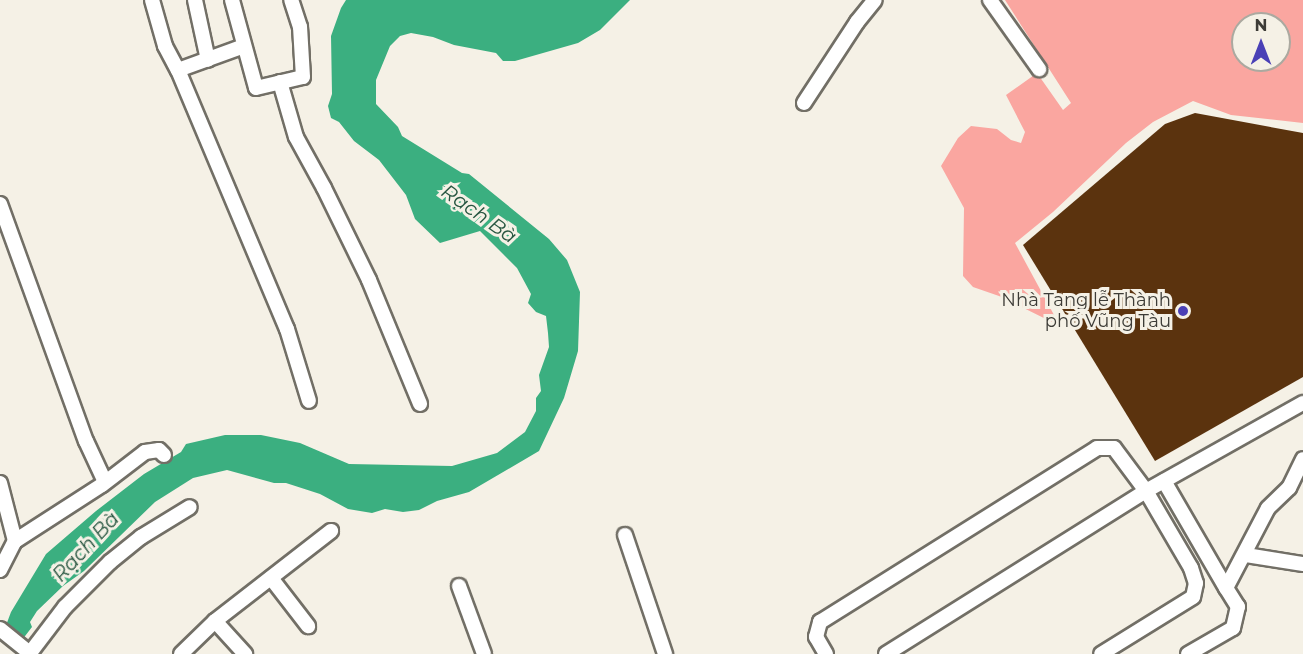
<!DOCTYPE html>
<html>
<head>
<meta charset="utf-8">
<style>
	body { margin:0 }
	#map { position:relative; width:1303px; height:654px; overflow:hidden; background:#f5f1e6; font-family:Montserrat,sans-serif }
	div>[style] { position:absolute }
	.forest>* { inset:0; background:#faa6a0 }
	.water>* { inset:0; background:#3baf80 }
	.building>* { inset:0; background:#5b330e }
	.roads { filter:drop-shadow(2px 0 #726f66) drop-shadow(-2px 0 #726f66) drop-shadow(0 2px #726f66) drop-shadow(0 -2px #726f66) }
	.minor>* { height:14px; margin:-7px; padding:0 7px; transform-origin:7px; border-radius:7px; background:#fff }
	.dots>* { width:16px; height:16px; translate:-50% -50%; box-sizing:border-box; border:3px solid #f5f1e6; border-radius:50% }
	span { translate:-50% -50%; white-space:nowrap; text-align:center; line-height:1.15; -webkit-text-stroke:6px #f5f1e6; paint-order:stroke }
	.poi-label { font-size:18px; color:#3d3c37 }
	.right { translate:-100% -50%; text-align:right }
	.water-label { font-size:20px; color:#285641; font-style:italic }
	.north { position:absolute; left:1231px; top:12px; width:60px; height:60px; box-sizing:border-box; background:#f5f1e6; border:2px solid #aba9a0; border-radius:50%; rotate:0deg; font-size:16px; font-weight:700; line-height:24px; text-align:center; color:#3d3c37 }
	.north::after { content:''; display:block; margin:auto; width:21px; height:27px; background:#4a40b6; clip-path:polygon(50% 0,100% 100%,50% 72%,0 100%) }
</style>
</head>
<body>
<div id="map">
	<div class="forest">
		<i style="clip-path:polygon(evenodd,1005px 0,1303px 0,1303px 123px,1231px 115px,1193px 101px,1153px 122px,1126px 143px,1053px 212px,1015px 243px,1060px 326px,999px 296px,973px 287px,963px 276px,964px 208px,941px 166px,958px 138px,971px 126px,997px 129px,1011px 140px,1021px 143px,1025px 132px,1006px 95px,1037px 73px,1063px 110px,1071px 103px,1005px 0,1243px 24px,1279px 24px,1279px 60px,1243px 60px,1243px 24px)"></i>
	</div>
	<div class="water">
		<i style="clip-path:polygon(346px 0,630px 0,600px 30px,578px 43px,515px 61px,503px 61px,496px 53px,454px 45px,433px 37px,411px 33px,400px 36px,390px 46px,376px 80px,376px 104px,398px 127px,402px 136px,462px 173px,469px 174px,549px 239px,567px 260px,580px 292px,578px 351px,564px 398px,539px 451px,469px 492px,437px 501px,419px 510px,403px 512px,385px 509px,372px 513px,348px 509px,320px 494px,286px 483px,274px 483px,227px 470px,193px 478px,155px 502px,84px 571px,63px 586px,37px 611px,30px 622px,32px 627px,22px 640px,5px 628px,11px 612px,46px 554px,96px 511px,144px 474px,181px 452px,186px 444px,225px 435px,261px 435px,300px 443px,349px 464px,452px 466px,497px 453px,525px 432px,536px 411px,536px 398px,541px 391px,539px 375px,549px 347px,548px 333px,546px 316px,536px 312px,528px 303px,531px 294px,517px 268px,480px 231px,440px 243px,415px 219px,406px 195px,379px 160px,354px 141px,339px 122px,331px 118px,328px 106px,332px 94px,331px 36px,341px 8px)"></i>
	</div>
	<div class="building">
		<i style="clip-path:polygon(1195px 113px,1303px 133px,1303px 377px,1155px 461px,1023px 245px,1165px 124px)"></i>
	</div>
	<div class="roads">
		<div class="minor">
			<i style="left:152px;top:0;width:48px;rotate:74.2deg"></i>
			<i style="left:165px;top:46px;width:27px;rotate:62deg"></i>
			<i style="left:178px;top:70px;width:281px;rotate:67.2deg"></i>
			<i style="left:287px;top:329px;width:75px;rotate:73deg"></i>
			<i style="left:195px;top:0;width:61px;rotate:77.8deg"></i>
			<i style="left:232px;top:0;width:91px;rotate:74.7deg"></i>
			<i style="left:256px;top:88px;width:48px;rotate:-13.2deg"></i>
			<i style="left:303px;top:77px;width:50px;rotate:-93.4deg"></i>
			<i style="left:300px;top:27px;width:28px;rotate:-108deg"></i>
			<i style="left:990px;top:0;width:85px;rotate:54.6deg"></i>
			<i style="left:178px;top:70px;width:70px;rotate:-20deg"></i>
			<i style="left:280px;top:82px;width:57px;rotate:73.8deg"></i>
			<i style="left:296px;top:137px;width:58px;rotate:61.2deg"></i>
			<i style="left:324px;top:188px;width:102px;rotate:63.9deg"></i>
			<i style="left:369px;top:280px;width:134px;rotate:67.6deg"></i>
			<i style="left:804px;top:103px;width:97px;rotate:-56.8deg"></i>
			<i style="left:857px;top:22px;width:28px;rotate:-51deg"></i>
			<i style="left:0;top:204px;width:252px;rotate:70.1deg"></i>
			<i style="left:86px;top:441px;width:45px;rotate:65.1deg"></i>
			<i style="left:1164px;top:481px;width:124px;rotate:59.9deg"></i>
			<i style="left:0;top:483px;width:60px;rotate:75.5deg"></i>
			<i style="left:625px;top:535px;width:126px;rotate:71.4deg"></i>
			<i style="left:1246px;top:555px;width:58px;rotate:9deg"></i>
			<i style="left:0;top:570px;width:33px;rotate:-63deg"></i>
			<i style="left:15px;top:541px;width:103px;rotate:-32.8deg"></i>
			<i style="left:102px;top:485px;width:54px;rotate:-37.5deg"></i>
			<i style="left:145px;top:452px;width:14px;rotate:-8deg"></i>
			<i style="left:159px;top:450px;width:7px;rotate:45deg"></i>
			<i style="left:271px;top:578px;width:61px;rotate:52.4deg"></i>
			<i style="left:459px;top:586px;width:72px;rotate:69.8deg"></i>
			<i style="left:215px;top:621px;width:147px;rotate:-37.8deg"></i>
			<i style="left:0;top:629px;width:40px;rotate:39deg"></i>
			<i style="left:30px;top:653px;width:58px;rotate:-52.7deg"></i>
			<i style="left:65px;top:607px;width:64px;rotate:-45deg"></i>
			<i style="left:110px;top:562px;width:40px;rotate:-39deg"></i>
			<i style="left:141px;top:537px;width:57px;rotate:-31.5deg"></i>
			<i style="left:181px;top:654px;width:47px;rotate:-44.1deg"></i>
			<i style="left:215px;top:621px;width:45px;rotate:47.7deg"></i>
			<i style="left:826px;top:654px;width:20px;rotate:-120deg"></i>
			<i style="left:816px;top:637px;width:16px;rotate:-75deg"></i>
			<i style="left:820px;top:622px;width:327px;rotate:-32.1deg"></i>
			<i style="left:1097px;top:448px;width:17px"></i>
			<i style="left:1114px;top:448px;width:54px;rotate:53.3deg"></i>
			<i style="left:1146px;top:491px;width:89px;rotate:59.7deg"></i>
			<i style="left:1191px;top:568px;width:16px;rotate:72deg"></i>
			<i style="left:1196px;top:583px;width:14px;rotate:102deg"></i>
			<i style="left:1193px;top:597px;width:108px;rotate:148.2deg"></i>
			<i style="left:886px;top:654px;width:307px;rotate:-32.1deg"></i>
			<i style="left:1146px;top:491px;width:180px;rotate:-29.3deg"></i>
			<i style="left:1188px;top:654px;width:52px;rotate:-30deg"></i>
			<i style="left:1233px;top:628px;width:22px;rotate:-77deg"></i>
			<i style="left:1238px;top:607px;width:22px;rotate:-122deg"></i>
			<i style="left:1226px;top:588px;width:90px;rotate:-62.3deg"></i>
			<i style="left:1268px;top:508px;width:29px;rotate:-44deg"></i>
			<i style="left:1289px;top:488px;width:32px;rotate:-64deg"></i>
		</div>
	</div>
	<div class="dots">
		<i style="left:1183px;top:311px;background:#4a40b6"></i>
	</div>
	<div class="poi-label">
		<span class="right" style="left:1171px;top:311px">Nhà Tang lễ Thành<br>phố Vũng Tàu</span>
	</div>
	<div class="water-label">
		<span style="left:479px;top:214px;rotate:35deg">Rạch Bà</span>
		<span style="left:86px;top:547px;rotate:-47deg">Rạch Bà</span>
	</div>
	<div class="north">N</div>
</div>
</body>
</html>
